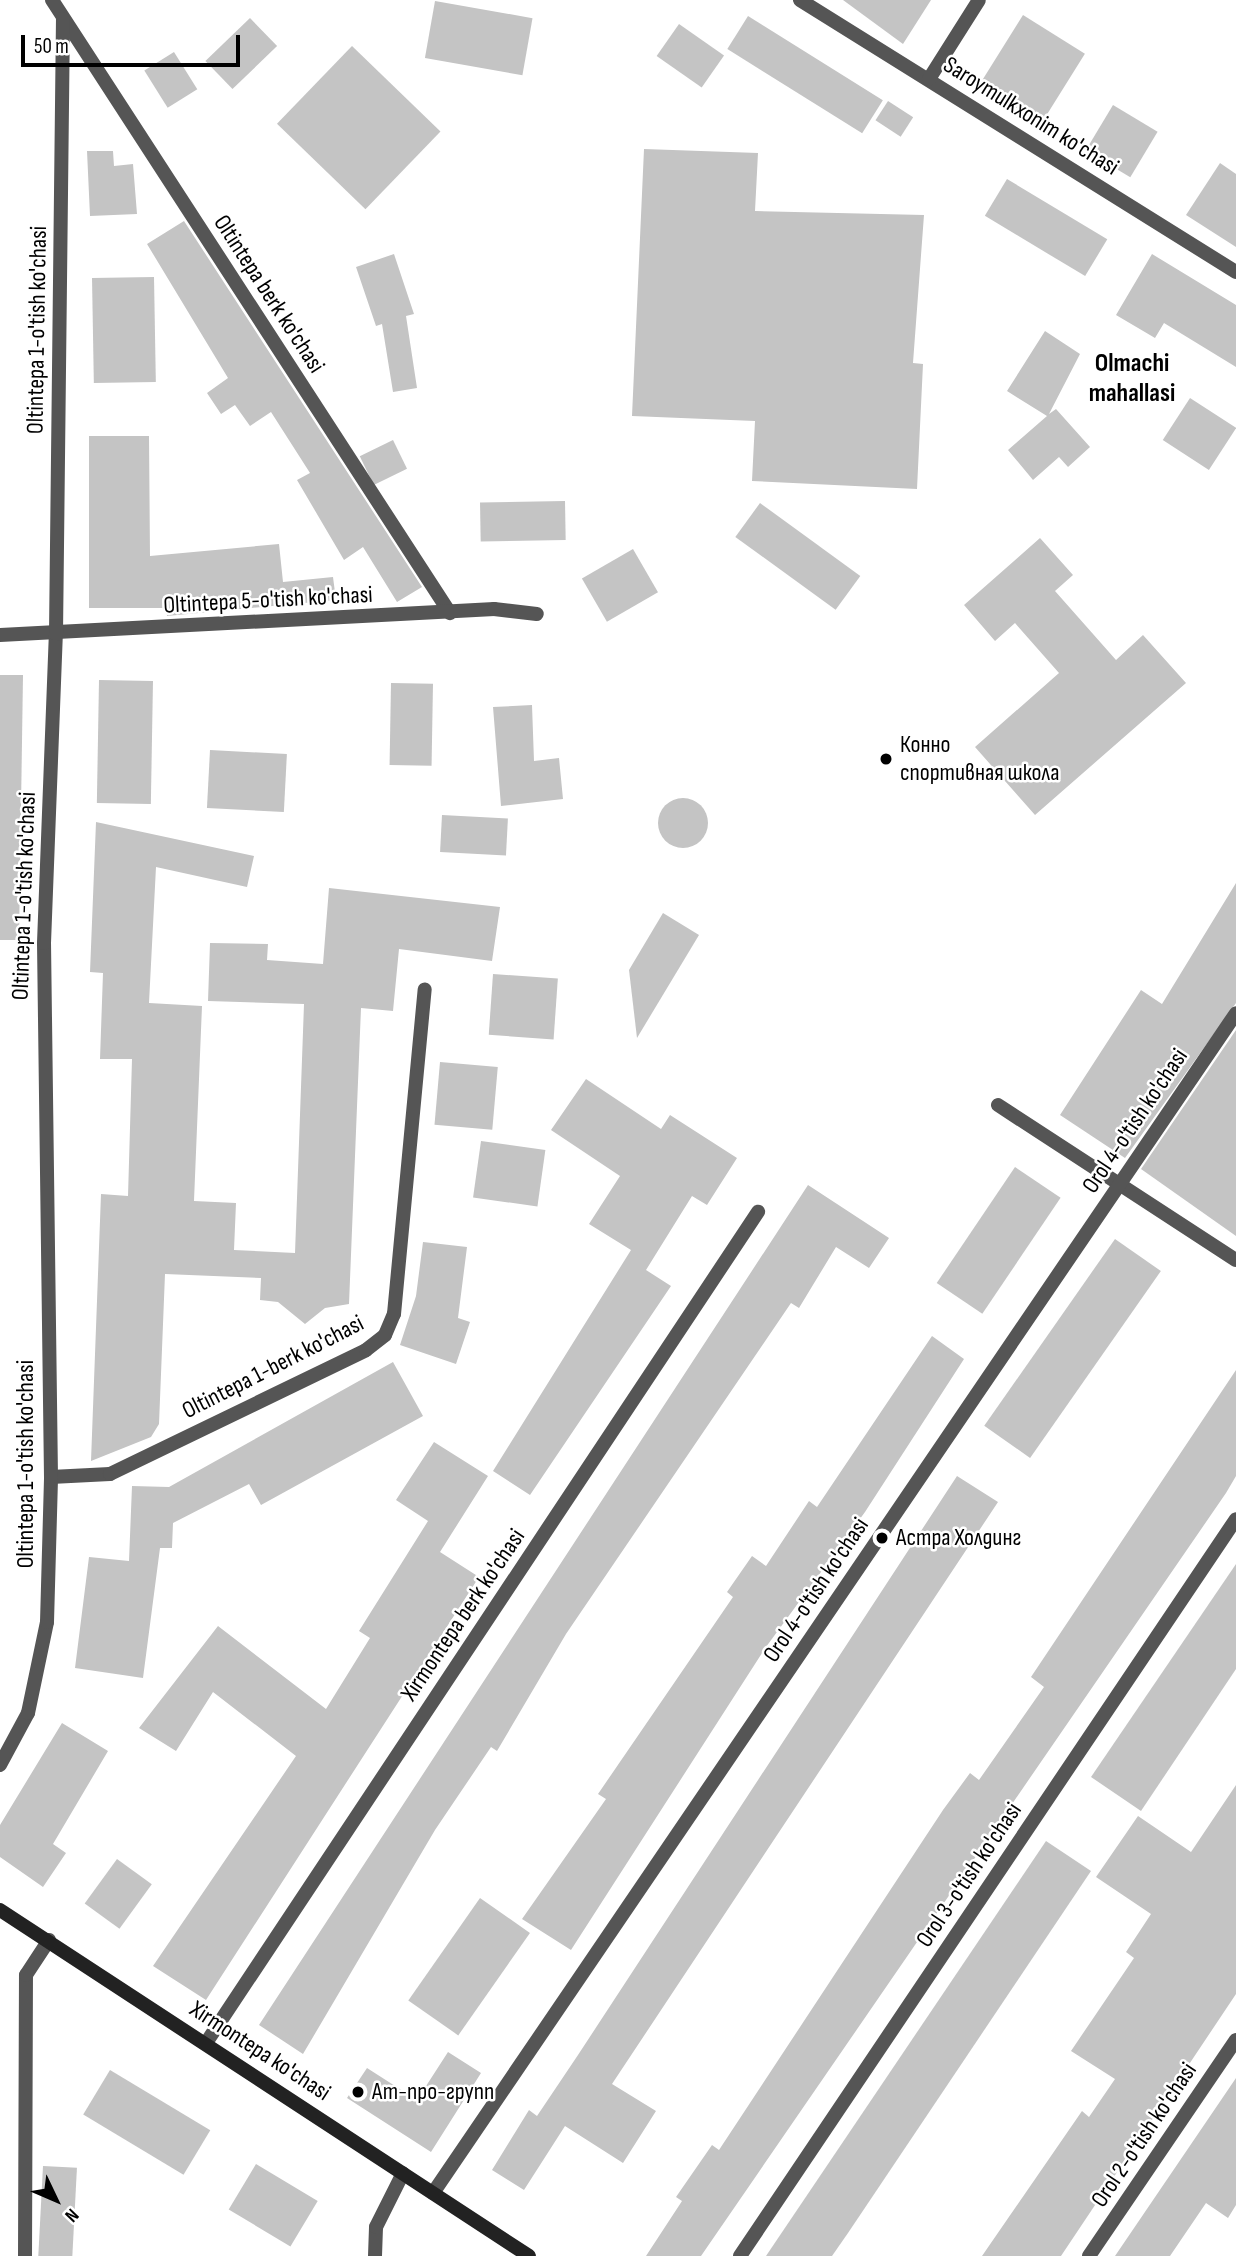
<!DOCTYPE html>
<html>
<head>
<meta charset="utf-8">
<style>
	body { margin:0 }
	#map { position:relative; width:1236px; height:2256px; overflow:hidden; background:#fff; font-family:"Sofia Sans Condensed",sans-serif }
	div>[style] { position:absolute }
	.building>* { inset:0; background:#c4c4c4; transform-origin:0 0 }
	.round { border-radius:50% }
	.street>* { height:14px; margin:-7px; padding:0 7px; transform-origin:7px; border-radius:7px; background:#555 }
	.secondary>* { height:14px; margin:-7px; padding:0 7px; transform-origin:7px; border-radius:7px; background:#222 }
	.dots>* { width:19px; height:19px; translate:-50% -50%; box-sizing:border-box; border:4px solid #fff; border-radius:50% }
	span { translate:-50% -50%; white-space:nowrap; text-align:center; line-height:1.15; -webkit-text-stroke:5px #fff; paint-order:stroke }
	.street-label { font-size:24px; color:#000 }
	.poi-label { font-size:24px; color:#000 }
	.left { translate:0 -50%; text-align:left }
	.neighbourhood-label { font-size:26px; color:#000; font-weight:700 }
	.north { position:absolute; left:21px; top:2165px; width:70px; height:70px; -webkit-text-stroke:5px #fff; paint-order:stroke; rotate:134deg; font-size:19px; font-weight:700; line-height:28px; text-align:center; color:#000 }
	.north::after { content:''; display:block; margin:auto; width:24px; height:32px; background:#000; clip-path:polygon(50% 0,100% 100%,50% 72%,0 100%) }
	.scale { position:absolute; left:21px; top:35px; width:219px; height:32px; box-sizing:border-box; border:4px solid #000; border-top:0; padding-left:9px; font-size:21px; line-height:24px; white-space:nowrap; color:#000; -webkit-text-stroke:5px #fff; paint-order:stroke }
</style>
</head>
<body>
<div id="map">
	<div class="building">
		<i style="clip-path:polygon(843px 0,931px 0,903px 44px)"></i>
		<i style="left:435px;top:1px;width:99px;height:58px;rotate:10deg"></i>
		<i style="left:1023px;top:15px;width:73px;height:82px;rotate:32deg"></i>
		<i style="left:748px;top:16px;width:159px;height:39px;rotate:32deg"></i>
		<i style="left:250px;top:18px;width:39px;height:62px;rotate:46deg"></i>
		<i style="left:679px;top:24px;width:55px;height:39px;rotate:35deg"></i>
		<i style="left:352px;top:46px;width:123px;height:108px;rotate:44deg"></i>
		<i style="left:174px;top:52px;width:44px;height:35px;rotate:58deg"></i>
		<i style="left:888px;top:101px;width:30px;height:23px;rotate:33deg"></i>
		<i style="left:1113px;top:105px;width:52px;height:53px;rotate:31deg"></i>
		<i style="clip-path:polygon(644px 149px,758px 153px,755px 211px,924px 215px,913px 363px,923px 364px,917px 489px,752px 481px,755px 421px,632px 416px)"></i>
		<i style="clip-path:polygon(87px 151px,113px 151px,114px 166px,133px 164px,137px 214px,90px 216px)"></i>
		<i style="clip-path:polygon(1220px 163px,1236px 174px,1236px 247px,1186px 215px)"></i>
		<i style="left:1007px;top:179px;width:117px;height:43px;rotate:31deg"></i>
		<i style="clip-path:polygon(184px 221px,422px 587px,397px 602px,363px 547px,344px 560px,297px 480px,310px 473px,271px 412px,250px 426px,235px 405px,221px 414px,207px 393px,228px 378px,147px 244px)"></i>
		<i style="clip-path:polygon(394px 254px,414px 314px,406px 316px,417px 388px,393px 392px,382px 324px,376px 326px,356px 267px)"></i>
		<i style="clip-path:polygon(1152px 254px,1236px 305px,1236px 367px,1164px 323px,1155px 338px,1116px 315px)"></i>
		<i style="left:154px;top:277px;width:105px;height:62px;rotate:89deg"></i>
		<i style="clip-path:polygon(1045px 331px,1080px 354px,1049px 414px,1056px 409px,1090px 447px,1068px 467px,1059px 457px,1033px 480px,1008px 450px,1047px 416px,1007px 391px)"></i>
		<i style="left:1190px;top:398px;width:55px;height:50px;rotate:33deg"></i>
		<i style="clip-path:polygon(89px 436px,149px 436px,150px 556px,279px 544px,283px 582px,333px 577px,336px 600px,167px 616px,166px 608px,89px 608px)"></i>
		<i style="left:393px;top:440px;width:32px;height:37px;rotate:64deg"></i>
		<i style="left:565px;top:501px;width:39px;height:85px;rotate:89deg"></i>
		<i style="left:760px;top:503px;width:124px;height:42px;rotate:36deg"></i>
		<i style="clip-path:polygon(1040px 538px,1073px 575px,1055px 591px,1116px 660px,1143px 635px,1186px 683px,1035px 815px,975px 747px,1059px 673px,1015px 623px,995px 641px,964px 605px)"></i>
		<i style="left:633px;top:549px;width:50px;height:59px;rotate:60deg"></i>
		<i style="clip-path:polygon(0 675px,23px 675px,19px 940px,0 940px)"></i>
		<i style="left:99px;top:680px;width:54px;height:123px;rotate:1deg"></i>
		<i style="left:391px;top:683px;width:42px;height:82px;rotate:1deg"></i>
		<i style="clip-path:polygon(532px 705px,534px 761px,559px 758px,563px 799px,501px 806px,493px 707px)"></i>
		<i style="left:210px;top:750px;width:77px;height:58px;rotate:3deg"></i>
		<i class="round" style="left:658px;top:798px;width:50px;height:50px"></i>
		<i style="left:442px;top:815px;width:66px;height:37px;rotate:3deg"></i>
		<i style="clip-path:polygon(96px 822px,254px 856px,247px 887px,156px 867px,149px 1003px,202px 1006px,194px 1201px,236px 1203px,234px 1250px,295px 1253px,304px 1004px,208px 1001px,210px 943px,268px 944px,267px 960px,323px 964px,329px 888px,500px 907px,492px 961px,399px 949px,393px 1011px,361px 1008px,349px 1304px,325px 1308px,305px 1324px,278px 1302px,260px 1300px,261px 1278px,165px 1274px,159px 1424px,151px 1437px,91px 1461px,101px 1194px,128px 1196px,132px 1059px,100px 1059px,103px 973px,90px 972px)"></i>
		<i style="clip-path:polygon(1236px 883px,1236px 1003px,1125px 1158px,1060px 1115px,1141px 990px,1162px 1004px)"></i>
		<i style="clip-path:polygon(663px 913px,699px 935px,637px 1038px,629px 970px)"></i>
		<i style="left:493px;top:974px;width:65px;height:61px;rotate:4deg"></i>
		<i style="clip-path:polygon(1236px 1030px,1236px 1236px,1141px 1169px)"></i>
		<i style="left:440px;top:1062px;width:58px;height:63px;rotate:5deg"></i>
		<i style="clip-path:polygon(586px 1079px,661px 1129px,670px 1115px,737px 1158px,707px 1205px,692px 1196px,646px 1270px,671px 1286px,530px 1495px,493px 1471px,631px 1250px,589px 1224px,620px 1176px,551px 1130px)"></i>
		<i style="left:481px;top:1141px;width:65px;height:57px;rotate:8deg"></i>
		<i style="left:1015px;top:1167px;width:55px;height:140px;rotate:34deg"></i>
		<i style="clip-path:polygon(808px 1185px,889px 1238px,869px 1268px,836px 1247px,799px 1308px,791px 1303px,566px 1634px,497px 1751px,491px 1747px,435px 1830px,303px 2054px,259px 2025px)"></i>
		<i style="left:1115px;top:1239px;width:56px;height:228px;rotate:35deg"></i>
		<i style="clip-path:polygon(423px 1242px,467px 1247px,458px 1318px,470px 1322px,456px 1364px,400px 1345px,416px 1296px)"></i>
		<i style="clip-path:polygon(932px 1336px,964px 1359px,865px 1512px,766px 1647px,571px 1950px,522px 1919px,606px 1799px,598px 1794px,733px 1597px,727px 1592px,752px 1556px,766px 1566px,809px 1501px,817px 1507px)"></i>
		<i style="clip-path:polygon(393px 1362px,423px 1416px,261px 1505px,249px 1484px,173px 1523px,172px 1548px,160px 1548px,143px 1678px,75px 1668px,89px 1557px,129px 1561px,132px 1486px,169px 1487px)"></i>
		<i style="clip-path:polygon(1236px 1370px,1236px 1476px,1226px 1493px,701px 2256px,646px 2256px,682px 2201px,676px 2197px,712px 2145px,719px 2150px,943px 1810px,970px 1773px,979px 1780px,1044px 1687px,1031px 1677px)"></i>
		<i style="clip-path:polygon(434px 1442px,488px 1476px,440px 1552px,479px 1577px,206px 2000px,153px 1966px,296px 1756px,213px 1692px,176px 1751px,139px 1728px,218px 1626px,326px 1709px,370px 1638px,359px 1631px,428px 1521px,396px 1500px)"></i>
		<i style="clip-path:polygon(957px 1476px,998px 1502px,612px 2084px,656px 2111px,623px 2163px,565px 2126px,524px 2190px,492px 2170px,529px 2110px,537px 2116px,578px 2055px)"></i>
		<i style="clip-path:polygon(1236px 1564px,1236px 1669px,1141px 1811px,1091px 1777px)"></i>
		<i style="clip-path:polygon(62px 1723px,108px 1751px,53px 1844px,66px 1853px,43px 1887px,0 1857px,0 1825px)"></i>
		<i style="clip-path:polygon(1236px 1785px,1236px 1994px,1061px 2256px,982px 2256px,1082px 2111px,1089px 2117px,1115px 2079px,1071px 2051px,1134px 1958px,1126px 1952px,1151px 1914px,1096px 1877px,1138px 1816px,1191px 1852px)"></i>
		<i style="clip-path:polygon(1046px 1841px,1091px 1871px,848px 2233px,832px 2256px,766px 2256px)"></i>
		<i style="left:117px;top:1859px;width:43px;height:55px;rotate:36deg"></i>
		<i style="left:480px;top:1898px;width:61px;height:125px;rotate:35deg"></i>
		<i style="clip-path:polygon(448px 2052px,481px 2073px,431px 2152px,347px 2098px,367px 2068px,417px 2100px)"></i>
		<i style="left:110px;top:2070px;width:117px;height:52px;rotate:31deg"></i>
		<i style="clip-path:polygon(1236px 2078px,1236px 2205px,1228px 2218px,1206px 2203px,1170px 2256px,1115px 2256px)"></i>
		<i style="left:256px;top:2164px;width:72px;height:53px;rotate:31deg"></i>
		<i style="left:43px;top:2166px;width:34px;height:90px;rotate:3deg"></i>
	</div>
	<div class="street">
		<i style="left:52px;top:0;width:731px;rotate:57.01deg"></i>
		<i style="left:800px;top:0;width:514px;rotate:31.96deg"></i>
		<i style="left:929px;top:79px;width:93px;rotate:-57.7deg"></i>
		<i style="left:0;top:635px;width:495px;rotate:-3deg"></i>
		<i style="left:494px;top:609px;width:43px;rotate:6.6deg"></i>
		<i style="left:998px;top:1105px;width:284px;rotate:33.1deg"></i>
		<i style="left:51px;top:1477px;width:59px;rotate:-2.9deg"></i>
		<i style="left:110px;top:1474px;width:284px;rotate:-25.8deg"></i>
		<i style="left:366px;top:1350px;width:24px;rotate:-38deg"></i>
		<i style="left:385px;top:1335px;width:23px;rotate:-67deg"></i>
		<i style="left:394px;top:1314px;width:326px;rotate:-84.6deg"></i>
		<i style="left:0;top:1765px;width:59px;rotate:-61.7deg"></i>
		<i style="left:28px;top:1713px;width:93px;rotate:-78.2deg"></i>
		<i style="left:47px;top:1622px;width:145px;rotate:-88.4deg"></i>
		<i style="left:51px;top:1477px;width:534px;rotate:-90.75deg"></i>
		<i style="left:44px;top:943px;width:309px;rotate:-87.8deg"></i>
		<i style="left:56px;top:634px;width:615px;rotate:-89.35deg"></i>
		<i style="left:206px;top:2043px;width:998px;rotate:-56.41deg"></i>
		<i style="left:433px;top:2193px;width:1427px;rotate:-55.76deg"></i>
		<i style="left:25px;top:2256px;width:281px;rotate:-89.8deg"></i>
		<i style="left:26px;top:1975px;width:42px;rotate:-56.7deg"></i>
		<i style="left:375px;top:2256px;width:29px;rotate:-88deg"></i>
		<i style="left:376px;top:2227px;width:60px;rotate:-63.4deg"></i>
		<i style="left:740px;top:2256px;width:888px;rotate:-56.06deg"></i>
		<i style="left:1089px;top:2256px;width:261px;rotate:-55.8deg"></i>
	</div>
	<div class="secondary">
		<i style="left:0;top:1910px;width:632px;rotate:33.19deg"></i>
	</div>
	<div class="dots">
		<i style="left:886px;top:759px;background:#000"></i>
		<i style="left:882px;top:1538px;background:#000"></i>
		<i style="left:358px;top:2092px;background:#000"></i>
	</div>
	<div class="street-label">
		<span style="left:1031px;top:116px;rotate:32deg">Saroymulkxonim ko'chasi</span>
		<span style="left:269px;top:294px;rotate:57deg">Oltintepa berk ko'chasi</span>
		<span style="left:37px;top:330px;rotate:-89deg">Oltintepa 1-o'tish ko'chasi</span>
		<span style="left:268px;top:600px;rotate:-3deg">Oltintepa 5-o'tish ko'chasi</span>
		<span style="left:24px;top:896px;rotate:-88deg">Oltintepa 1-o'tish ko'chasi</span>
		<span style="left:1135px;top:1121px;rotate:-56deg">Orol 4-o'tish ko'chasi</span>
		<span style="left:273px;top:1367px;rotate:-27deg">Oltintepa 1-berk ko'chasi</span>
		<span style="left:26px;top:1464px;rotate:-90deg">Oltintepa 1-o'tish ko'chasi</span>
		<span style="left:816px;top:1590px;rotate:-56deg">Orol 4-o'tish ko'chasi</span>
		<span style="left:463px;top:1615px;rotate:-56deg">Xirmontepa berk ko'chasi</span>
		<span style="left:969px;top:1875px;rotate:-56deg">Orol 3-o'tish ko'chasi</span>
		<span style="left:260px;top:2051px;rotate:33deg">Xirmontepa ko'chasi</span>
		<span style="left:1144px;top:2135px;rotate:-56deg">Orol 2-o'tish ko'chasi</span>
	</div>
	<div class="poi-label">
		<span class="left" style="left:900px;top:759px">Конно<br>спортивная школа</span>
		<span class="left" style="left:896px;top:1538px">Астра Холдинг</span>
		<span class="left" style="left:372px;top:2092px">Ат-про-групп</span>
	</div>
	<div class="neighbourhood-label">
		<span style="left:1132px;top:379px">Olmachi<br>mahallasi</span>
	</div>
	<div class="north">N</div>
	<div class="scale">50 m</div>
</div>
</body>
</html>
